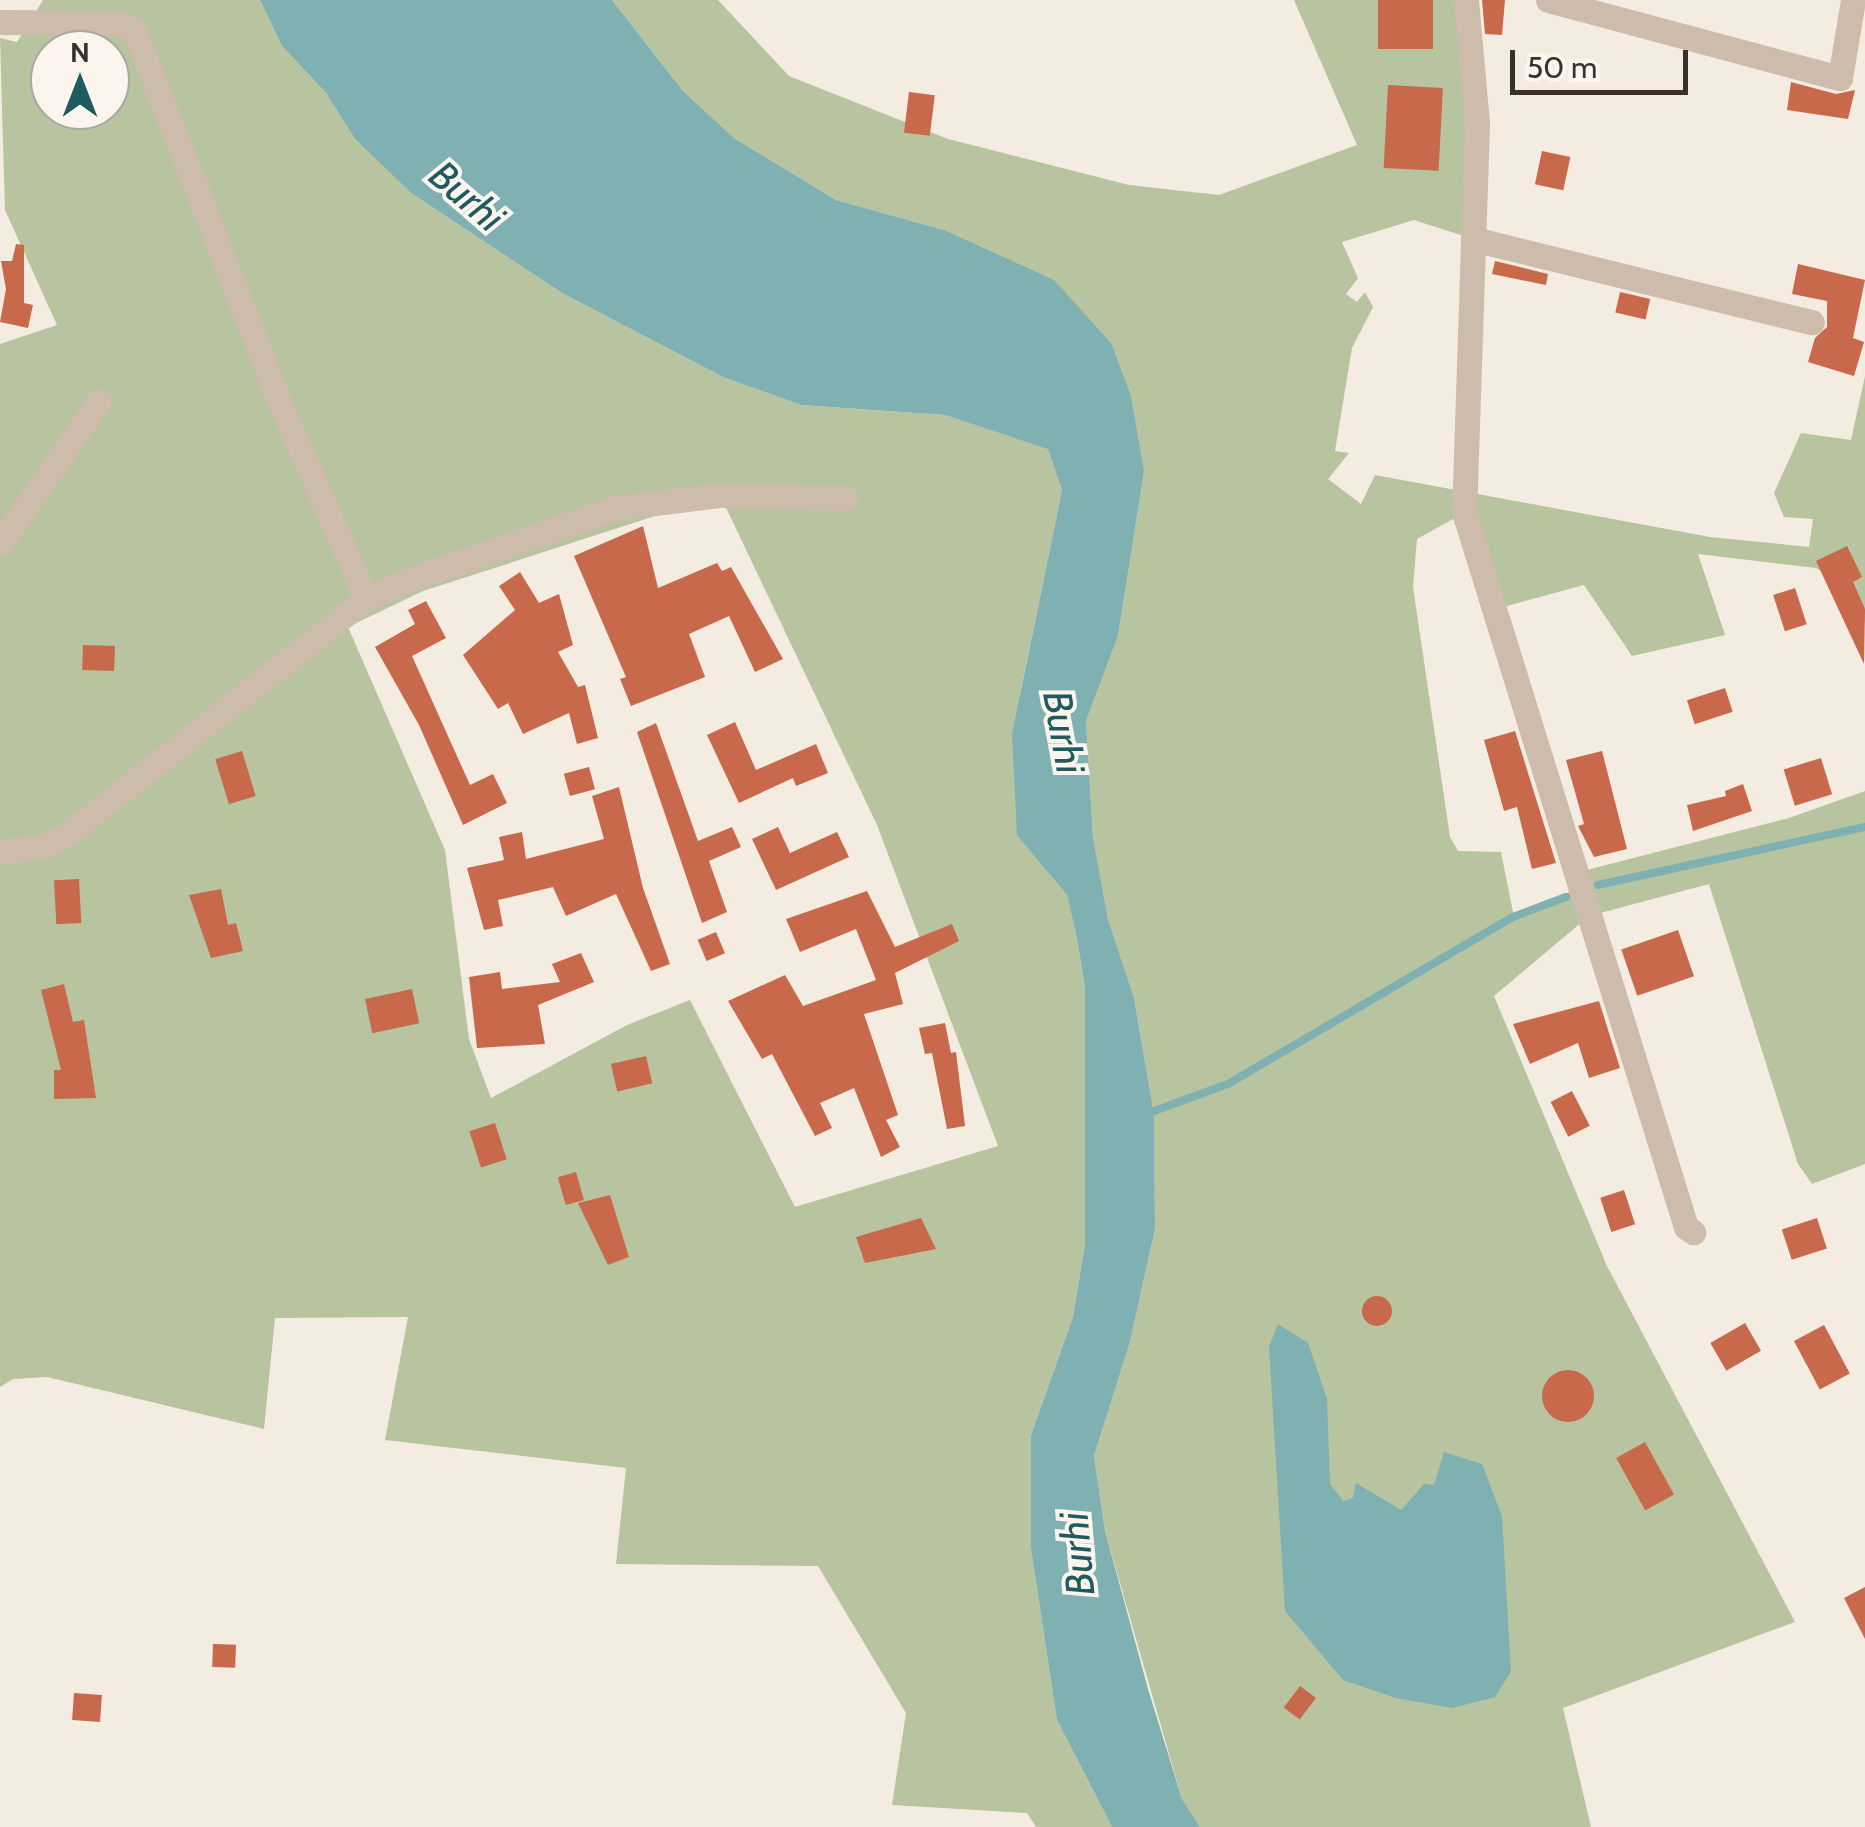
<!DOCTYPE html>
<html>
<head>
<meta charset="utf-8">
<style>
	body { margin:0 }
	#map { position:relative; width:1865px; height:1827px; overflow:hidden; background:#f4ebe1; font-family:Cabin,sans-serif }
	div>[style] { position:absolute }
	.green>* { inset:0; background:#b8c4a0 }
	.water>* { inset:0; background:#7fb0b2 }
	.stream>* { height:8px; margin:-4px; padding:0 4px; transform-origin:4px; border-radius:4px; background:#7fb0b2 }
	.building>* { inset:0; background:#c8694b; transform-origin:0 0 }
	.round { border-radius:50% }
	.street>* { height:25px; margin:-12.5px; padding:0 12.5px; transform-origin:12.5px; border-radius:12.5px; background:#cdbbac }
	span { translate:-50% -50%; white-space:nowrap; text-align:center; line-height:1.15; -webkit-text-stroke:8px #fbf5ee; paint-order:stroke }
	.water-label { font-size:40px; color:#1f5a5e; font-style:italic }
	.north { position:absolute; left:30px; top:30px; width:100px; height:100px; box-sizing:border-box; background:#fbf5ee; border:2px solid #aea6a0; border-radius:50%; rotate:0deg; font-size:28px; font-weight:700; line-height:40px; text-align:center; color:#3b302b }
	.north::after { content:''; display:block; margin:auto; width:35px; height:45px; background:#1f5a5e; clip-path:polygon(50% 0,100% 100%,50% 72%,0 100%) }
	.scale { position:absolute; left:1510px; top:50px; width:178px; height:45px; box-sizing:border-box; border:5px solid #3b302b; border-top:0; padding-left:12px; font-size:30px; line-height:35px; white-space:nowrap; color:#3b302b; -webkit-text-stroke:8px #fbf5ee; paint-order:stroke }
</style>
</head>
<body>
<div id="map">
	<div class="green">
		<i style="clip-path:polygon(evenodd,43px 0,260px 0,282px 46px,326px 93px,355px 139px,411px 193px,562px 293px,723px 377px,801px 405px,945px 415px,1048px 448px,1062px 490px,1020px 694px,1017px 834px,1067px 895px,1077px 939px,1085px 987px,1085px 1244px,1073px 1317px,1031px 1435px,1031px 1549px,1057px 1720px,1112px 1827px,1036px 1827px,1027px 1813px,892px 1805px,906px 1713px,818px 1566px,616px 1564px,626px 1468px,385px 1440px,408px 1317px,275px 1318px,264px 1429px,47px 1377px,13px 1379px,0 1387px,0 344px,57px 325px,5px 210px,0 38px,17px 42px,43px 0,50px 50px,110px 50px,110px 110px,50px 110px,50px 50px,43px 0,720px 495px,877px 825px,998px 1146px,795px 1207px,690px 1000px,627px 1025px,491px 1098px,469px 1039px,445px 850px,348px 627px,423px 591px,720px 495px)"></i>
		<i style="clip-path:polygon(612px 0,718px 0,789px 76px,948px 139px,1129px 185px,1219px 195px,1357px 145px,1294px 0,1466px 0,1473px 239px,1414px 220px,1342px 242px,1358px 278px,1346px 294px,1357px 302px,1365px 292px,1373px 307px,1352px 348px,1335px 451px,1349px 453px,1328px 479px,1361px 504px,1375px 475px,1710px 537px,1809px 547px,1813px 519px,1784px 517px,1774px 493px,1801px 433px,1851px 440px,1865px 376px,1865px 623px,1847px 588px,1816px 568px,1698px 554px,1725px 635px,1632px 656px,1584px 585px,1496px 609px,1464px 513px,1417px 539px,1413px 587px,1450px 837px,1458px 851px,1501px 852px,1514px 917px,1566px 897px,1579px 872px,1789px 818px,1865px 791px,1865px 1164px,1812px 1184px,1798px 1164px,1709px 884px,1589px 916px,1494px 996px,1607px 1266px,1795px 1622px,1563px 1708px,1591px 1827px,1200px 1827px,1182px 1799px,1105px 1531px,1094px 1456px,1130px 1342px,1155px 1229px,1154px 1114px,1134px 998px,1108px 919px,1093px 837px,1086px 721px,1118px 636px,1144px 472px,944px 230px,836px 200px,734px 138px,683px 91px)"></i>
	</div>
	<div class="water">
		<i style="clip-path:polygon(260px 0,612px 0,683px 91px,734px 138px,836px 200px,944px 230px,1054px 280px,1111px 343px,1131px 396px,1144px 472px,1118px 636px,1086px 721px,1093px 837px,1108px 919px,1134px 998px,1154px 1114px,1155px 1229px,1130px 1342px,1094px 1456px,1105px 1531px,1148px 1689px,1182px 1799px,1200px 1827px,1112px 1827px,1057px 1720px,1031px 1549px,1031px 1435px,1073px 1317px,1085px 1244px,1085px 987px,1077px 939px,1067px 895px,1017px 835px,1012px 734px,1062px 490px,1048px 449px,945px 415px,801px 405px,723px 377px,562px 293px,411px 193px,355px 139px,326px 93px,282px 46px)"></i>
		<i style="clip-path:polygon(1278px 1324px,1308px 1343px,1327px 1399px,1330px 1484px,1343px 1501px,1353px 1498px,1356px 1483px,1401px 1510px,1424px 1484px,1434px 1485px,1444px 1452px,1482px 1464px,1502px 1516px,1511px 1672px,1495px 1697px,1452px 1708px,1396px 1698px,1343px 1680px,1285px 1611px,1269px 1347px)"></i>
	</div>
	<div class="stream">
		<i style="left:1598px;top:885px;width:273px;rotate:-12.3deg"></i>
		<i style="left:1146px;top:1114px;width:87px;rotate:-20.1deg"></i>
		<i style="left:1228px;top:1084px;width:330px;rotate:-30.4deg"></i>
		<i style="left:1513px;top:917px;width:57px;rotate:-20.7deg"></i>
	</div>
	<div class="building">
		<i style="left:1378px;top:0;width:55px;height:49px"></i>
		<i style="clip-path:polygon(1482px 0,1505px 0,1502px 35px,1485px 34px)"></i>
		<i style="clip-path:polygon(1791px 82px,1836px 94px,1855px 90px,1848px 119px,1787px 110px)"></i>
		<i style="left:1388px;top:85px;width:55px;height:83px;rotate:3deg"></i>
		<i style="left:909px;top:92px;width:26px;height:41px;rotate:7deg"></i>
		<i style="left:1542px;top:151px;width:29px;height:34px;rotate:12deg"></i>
		<i style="clip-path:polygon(16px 244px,24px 245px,24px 303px,33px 305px,28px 328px,0 322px,6px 289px,1px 261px,12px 261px)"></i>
		<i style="clip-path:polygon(1495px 261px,1548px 274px,1546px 285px,1492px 274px)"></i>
		<i style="clip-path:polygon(1798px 264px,1865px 280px,1853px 338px,1864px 342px,1854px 376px,1808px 362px,1815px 338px,1827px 327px,1827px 301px,1792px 294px)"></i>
		<i style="left:1620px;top:292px;width:31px;height:21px;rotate:13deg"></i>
		<i style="clip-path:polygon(643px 526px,658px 588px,717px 563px,722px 571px,731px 567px,783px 659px,755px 672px,729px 616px,689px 634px,705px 677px,631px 706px,620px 679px,626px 677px,574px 556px)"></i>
		<i style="clip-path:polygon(1847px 546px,1862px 577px,1853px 582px,1865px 609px,1864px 664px,1816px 561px)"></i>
		<i style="clip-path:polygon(520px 572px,539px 603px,559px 594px,573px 645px,558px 652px,578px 687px,585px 685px,598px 738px,577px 744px,569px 713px,523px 734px,508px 703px,498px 709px,463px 655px,515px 610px,499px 586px)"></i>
		<i style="left:1795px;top:588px;width:38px;height:23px;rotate:72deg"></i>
		<i style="clip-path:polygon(426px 601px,446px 638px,412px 656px,470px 785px,493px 774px,507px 803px,463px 825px,419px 725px,375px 647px,415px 624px,408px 610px)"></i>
		<i style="left:83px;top:645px;width:32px;height:25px;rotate:2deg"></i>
		<i style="left:1725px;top:688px;width:25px;height:40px;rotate:72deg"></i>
		<i style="clip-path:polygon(735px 722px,756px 770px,816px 744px,828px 773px,796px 786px,793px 778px,739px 803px,707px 735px)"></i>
		<i style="clip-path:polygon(656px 723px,698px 841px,732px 827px,741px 847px,709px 861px,727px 912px,702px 923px,637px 732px)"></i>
		<i style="clip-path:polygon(1515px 731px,1556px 863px,1532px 869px,1517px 807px,1504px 811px,1484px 740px)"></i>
		<i style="left:242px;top:751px;width:47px;height:28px;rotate:73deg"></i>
		<i style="clip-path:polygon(1602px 751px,1627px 849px,1594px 857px,1578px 826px,1584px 824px,1566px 760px)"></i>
		<i style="left:1821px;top:758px;width:38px;height:39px;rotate:73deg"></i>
		<i style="left:589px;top:767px;width:23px;height:26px;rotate:75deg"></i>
		<i style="clip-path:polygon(1743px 784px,1752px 811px,1693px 831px,1687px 805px,1726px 796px,1725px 791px)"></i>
		<i style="clip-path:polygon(619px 787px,643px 888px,670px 964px,651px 971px,616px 894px,566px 916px,553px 887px,498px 900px,503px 926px,484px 930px,467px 868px,504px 860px,499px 837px,522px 832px,526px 859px,604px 839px,592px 796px)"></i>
		<i style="clip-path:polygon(778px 827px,790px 853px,837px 832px,849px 857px,776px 890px,752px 839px)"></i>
		<i style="left:79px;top:879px;width:44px;height:25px;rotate:87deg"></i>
		<i style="clip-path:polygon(221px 889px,228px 925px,236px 923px,243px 951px,211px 958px,189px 895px)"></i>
		<i style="clip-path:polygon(867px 891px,895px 947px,952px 924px,959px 941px,895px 973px,903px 1004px,864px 1014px,898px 1115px,886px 1120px,900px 1147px,881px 1157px,854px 1088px,820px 1103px,832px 1128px,815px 1136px,772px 1054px,762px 1059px,728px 1001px,785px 975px,803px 1006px,876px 980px,856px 929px,800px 952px,786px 919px)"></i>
		<i style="left:1678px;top:930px;width:49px;height:60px;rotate:71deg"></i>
		<i style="left:716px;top:932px;width:23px;height:20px;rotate:67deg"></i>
		<i style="clip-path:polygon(581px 953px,594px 982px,538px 1005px,545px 1044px,477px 1048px,469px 977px,500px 972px,502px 989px,560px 982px,552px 964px)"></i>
		<i style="clip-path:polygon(64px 984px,73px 1022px,84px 1020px,96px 1098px,54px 1099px,54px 1070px,61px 1070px,41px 990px)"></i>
		<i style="left:412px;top:989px;width:35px;height:48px;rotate:78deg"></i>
		<i style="clip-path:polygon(1599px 1001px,1620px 1068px,1589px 1078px,1578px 1043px,1530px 1064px,1513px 1024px)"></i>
		<i style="clip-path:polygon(945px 1023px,951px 1053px,956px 1052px,965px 1126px,947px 1129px,932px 1053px,925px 1054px,919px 1028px)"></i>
		<i style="left:646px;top:1056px;width:28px;height:36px;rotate:77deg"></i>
		<i style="left:1572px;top:1091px;width:39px;height:24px;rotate:63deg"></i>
		<i style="left:495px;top:1123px;width:38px;height:27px;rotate:72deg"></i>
		<i style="left:576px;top:1172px;width:29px;height:19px;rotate:74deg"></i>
		<i style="left:1624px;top:1190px;width:36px;height:25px;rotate:72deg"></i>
		<i style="clip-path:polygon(610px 1195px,629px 1257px,608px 1265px,578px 1203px)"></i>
		<i style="clip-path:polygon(921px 1218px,936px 1249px,865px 1263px,856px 1237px)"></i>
		<i style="left:1817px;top:1218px;width:32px;height:37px;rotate:72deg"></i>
		<i class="round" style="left:1362px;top:1296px;width:30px;height:30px"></i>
		<i style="left:1745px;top:1323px;width:32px;height:40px;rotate:60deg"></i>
		<i style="left:1824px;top:1325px;width:55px;height:34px;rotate:62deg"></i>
		<i class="round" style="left:1542px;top:1370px;width:52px;height:52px"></i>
		<i style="left:1645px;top:1442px;width:60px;height:33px;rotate:61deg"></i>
		<i style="clip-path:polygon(1865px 1587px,1865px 1639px,1844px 1598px)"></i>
		<i style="left:213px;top:1644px;width:23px;height:23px;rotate:2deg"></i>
		<i style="left:1300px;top:1686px;width:20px;height:27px;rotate:37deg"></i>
		<i style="left:74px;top:1693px;width:28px;height:27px;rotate:4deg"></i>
	</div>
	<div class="street">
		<i style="left:1466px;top:0;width:124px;rotate:84.9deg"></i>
		<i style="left:1477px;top:124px;width:388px;rotate:91.9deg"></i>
		<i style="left:1464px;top:512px;width:749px;rotate:72.75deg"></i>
		<i style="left:1686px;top:1227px;width:9px;rotate:36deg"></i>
		<i style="left:1548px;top:0;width:302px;rotate:15deg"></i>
		<i style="left:1840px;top:78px;width:79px;rotate:-80.5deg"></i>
		<i style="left:0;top:22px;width:117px;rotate:0.5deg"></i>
		<i style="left:117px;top:23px;width:18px;rotate:19deg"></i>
		<i style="left:134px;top:29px;width:397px;rotate:68.7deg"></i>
		<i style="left:278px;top:399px;width:218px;rotate:66.1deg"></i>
		<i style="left:1473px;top:239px;width:349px;rotate:13.8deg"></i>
		<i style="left:0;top:544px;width:174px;rotate:-55.3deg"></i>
		<i style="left:0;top:851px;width:42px;rotate:-5.4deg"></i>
		<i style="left:42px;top:847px;width:25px;rotate:-26deg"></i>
		<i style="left:65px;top:836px;width:384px;rotate:-38.3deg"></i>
		<i style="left:366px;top:598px;width:49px;rotate:-22.9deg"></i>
		<i style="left:411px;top:579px;width:216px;rotate:-19.2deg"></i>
		<i style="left:615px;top:508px;width:106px;rotate:-7.1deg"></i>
		<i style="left:720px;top:495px;width:125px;rotate:1.4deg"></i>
	</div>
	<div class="water-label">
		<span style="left:467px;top:196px;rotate:41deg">Burhi</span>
		<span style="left:1064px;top:732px;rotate:80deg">Burhi</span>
		<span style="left:1077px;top:1554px;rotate:-95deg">Burhi</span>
	</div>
	<div class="north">N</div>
	<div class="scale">50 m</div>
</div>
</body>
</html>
